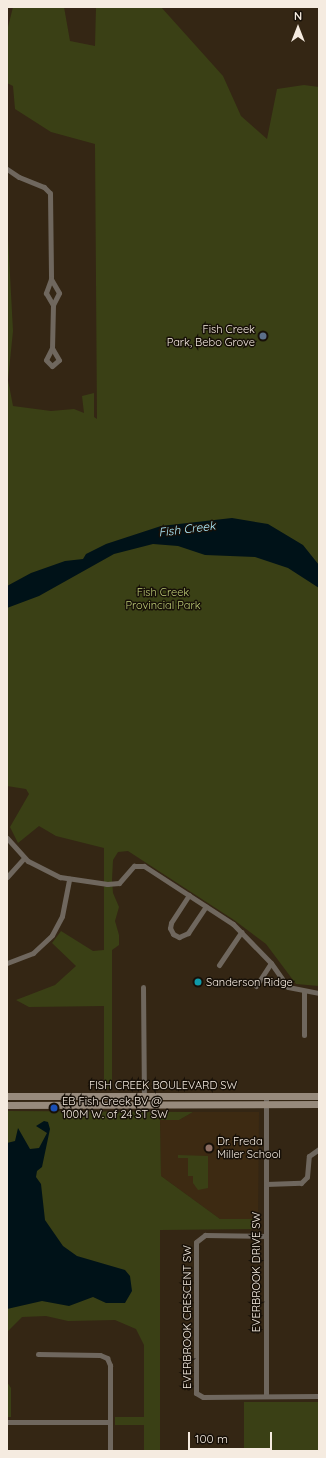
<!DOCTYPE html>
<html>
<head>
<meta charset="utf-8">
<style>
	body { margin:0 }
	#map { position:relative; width:326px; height:1458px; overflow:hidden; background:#342614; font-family:Quicksand,sans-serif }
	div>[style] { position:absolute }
	.built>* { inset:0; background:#3d2a12 }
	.green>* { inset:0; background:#3a4015; transform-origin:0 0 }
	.water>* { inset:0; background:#001218 }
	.street>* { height:5px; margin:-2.5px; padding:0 2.5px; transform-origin:2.5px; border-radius:2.5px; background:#6f675e }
	.secondary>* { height:7px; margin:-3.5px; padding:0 3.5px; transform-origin:3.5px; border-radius:3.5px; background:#978a7c }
	.dots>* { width:11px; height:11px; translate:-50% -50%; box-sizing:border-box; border:2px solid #171008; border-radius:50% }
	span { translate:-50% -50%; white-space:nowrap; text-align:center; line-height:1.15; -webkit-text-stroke:3px #171008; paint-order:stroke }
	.poi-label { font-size:11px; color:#f5ebe0 }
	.right { translate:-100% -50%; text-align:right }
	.left { translate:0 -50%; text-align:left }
	.park-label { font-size:11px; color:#bcca75 }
	.street-label { font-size:11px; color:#f5ebe0 }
	.water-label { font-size:12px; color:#adebfc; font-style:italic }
	.frame { position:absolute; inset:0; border:8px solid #f5ebe0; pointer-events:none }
	.north { position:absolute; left:278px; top:8px; width:40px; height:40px; -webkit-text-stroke:3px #171008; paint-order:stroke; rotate:0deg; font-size:11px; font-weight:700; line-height:16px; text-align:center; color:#f5ebe0 }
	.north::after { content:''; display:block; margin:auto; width:14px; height:18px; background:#f5ebe0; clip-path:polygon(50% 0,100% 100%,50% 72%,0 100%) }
	.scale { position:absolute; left:188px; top:1432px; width:84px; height:18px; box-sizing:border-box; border:2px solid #f5ebe0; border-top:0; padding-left:5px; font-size:12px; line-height:14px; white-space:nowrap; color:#f5ebe0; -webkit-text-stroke:3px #171008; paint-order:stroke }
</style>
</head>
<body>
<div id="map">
	<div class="built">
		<i style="clip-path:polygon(193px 1112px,259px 1112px,258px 1219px,220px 1219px,161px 1176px,160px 1120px,179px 1120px)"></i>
	</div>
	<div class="green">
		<i style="clip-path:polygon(13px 7px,64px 7px,70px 41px,95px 46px,96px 7px,161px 7px,223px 76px,241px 116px,267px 139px,277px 89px,304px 85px,319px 87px,319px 986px,296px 984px,266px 944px,234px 920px,128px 851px,118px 852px,113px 860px,112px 880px,113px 893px,119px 907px,115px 921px,119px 935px,119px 945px,112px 950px,112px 1089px,104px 1089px,104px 1006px,29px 1007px,16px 1000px,55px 985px,76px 966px,52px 943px,61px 931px,93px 951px,104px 950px,104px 848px,56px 836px,39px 826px,18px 843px,10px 827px,29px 794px,26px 789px,7px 786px,7px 219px,13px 331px,8px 380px,13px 406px,51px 411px,74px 409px,84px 413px,82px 396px,94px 393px,94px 417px,97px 419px,95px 144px,51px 132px,15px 109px,13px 86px,7px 83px,7px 31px)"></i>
		<i style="clip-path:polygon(7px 1111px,193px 1112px,179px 1120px,160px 1120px,161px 1176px,220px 1219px,258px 1219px,258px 1227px,255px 1229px,160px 1230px,160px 1451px,144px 1451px,144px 1425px,115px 1425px,115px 1417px,144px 1417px,144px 1345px,136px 1329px,115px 1320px,68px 1321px,46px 1316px,22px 1317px,7px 1332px)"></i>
		<i style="clip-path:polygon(178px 1155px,208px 1156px,208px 1188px,198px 1190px,193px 1183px,193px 1176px,188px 1176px,188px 1158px,178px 1158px)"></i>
		<i style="clip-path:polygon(7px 1382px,11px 1388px,11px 1417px,7px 1417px)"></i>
		<i style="left:319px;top:1402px;width:49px;height:75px;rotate:90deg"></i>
	</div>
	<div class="water">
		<i style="clip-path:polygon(232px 518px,268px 524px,303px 545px,319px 565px,319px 588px,288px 568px,255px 557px,205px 555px,178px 546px,153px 544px,114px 554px,39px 596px,7px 608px,7px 586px,31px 573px,65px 561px,83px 559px,86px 554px,106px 544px,161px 526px)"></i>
		<i style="clip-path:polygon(44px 1121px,48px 1122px,50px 1129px,42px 1167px,37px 1171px,36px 1177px,41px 1184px,45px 1220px,63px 1246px,77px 1256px,125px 1270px,130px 1276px,132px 1291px,125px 1303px,106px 1303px,93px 1297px,69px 1306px,42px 1301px,7px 1309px,7px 1143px,15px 1141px,18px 1128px,30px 1149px,39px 1148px,47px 1133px,36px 1126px)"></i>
	</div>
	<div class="street">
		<i style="left:7px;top:169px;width:14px;rotate:34deg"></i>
		<i style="left:19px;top:177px;width:27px;rotate:22deg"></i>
		<i style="left:44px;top:187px;width:8px;rotate:45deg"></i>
		<i style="left:50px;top:193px;width:86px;rotate:89.3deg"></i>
		<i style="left:51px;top:279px;width:15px;rotate:110deg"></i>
		<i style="left:46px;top:293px;width:14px;rotate:60deg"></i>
		<i style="left:51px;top:279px;width:16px;rotate:60deg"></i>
		<i style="left:59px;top:293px;width:13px;rotate:117deg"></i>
		<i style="left:53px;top:305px;width:43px;rotate:91.3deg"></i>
		<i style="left:52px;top:348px;width:13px;rotate:117deg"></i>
		<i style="left:46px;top:360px;width:8px;rotate:45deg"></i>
		<i style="left:52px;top:366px;width:9px;rotate:-41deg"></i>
		<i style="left:59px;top:360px;width:14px;rotate:-120deg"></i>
		<i style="left:7px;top:838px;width:31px;rotate:48deg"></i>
		<i style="left:28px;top:861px;width:36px;rotate:27deg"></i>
		<i style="left:60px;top:877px;width:48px;rotate:8.5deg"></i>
		<i style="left:107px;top:884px;width:12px;rotate:-5deg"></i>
		<i style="left:119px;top:883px;width:23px;rotate:-49deg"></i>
		<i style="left:134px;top:866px;width:10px"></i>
		<i style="left:144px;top:866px;width:106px;rotate:33.1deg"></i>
		<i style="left:233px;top:924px;width:54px;rotate:45.7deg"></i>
		<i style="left:271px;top:963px;width:29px;rotate:55deg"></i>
		<i style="left:288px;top:987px;width:32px;rotate:11deg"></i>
		<i style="left:7px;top:877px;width:25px;rotate:-48deg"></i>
		<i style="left:189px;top:895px;width:33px;rotate:123deg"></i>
		<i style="left:171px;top:923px;width:5px;rotate:101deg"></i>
		<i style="left:170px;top:928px;width:7px;rotate:63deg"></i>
		<i style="left:173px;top:934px;width:7px;rotate:27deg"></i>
		<i style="left:179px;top:937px;width:10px;rotate:-24deg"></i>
		<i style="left:188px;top:933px;width:32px;rotate:-56deg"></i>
		<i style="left:7px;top:963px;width:28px;rotate:-21deg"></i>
		<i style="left:33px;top:953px;width:26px;rotate:-43deg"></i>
		<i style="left:52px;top:935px;width:21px;rotate:-62deg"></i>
		<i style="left:62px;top:916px;width:38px;rotate:-79deg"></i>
		<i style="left:219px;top:965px;width:40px;rotate:-56deg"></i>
		<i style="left:256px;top:986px;width:27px;rotate:-57deg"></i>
		<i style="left:143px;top:987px;width:108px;rotate:89.5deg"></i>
		<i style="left:304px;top:991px;width:44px;rotate:90deg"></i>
		<i style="left:266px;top:1096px;width:300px;rotate:90deg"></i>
		<i style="left:266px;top:1184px;width:35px;rotate:-2deg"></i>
		<i style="left:301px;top:1183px;width:8px;rotate:-45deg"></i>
		<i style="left:307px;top:1177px;width:21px;rotate:-85deg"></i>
		<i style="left:309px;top:1156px;width:12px;rotate:-35deg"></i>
		<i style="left:266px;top:1236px;width:61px;rotate:-179.1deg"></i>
		<i style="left:205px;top:1235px;width:11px;rotate:142deg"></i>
		<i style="left:196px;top:1242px;width:151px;rotate:90deg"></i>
		<i style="left:196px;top:1393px;width:8px;rotate:30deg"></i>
		<i style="left:203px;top:1397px;width:116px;rotate:-0.5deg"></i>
		<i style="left:38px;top:1354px;width:62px;rotate:0.9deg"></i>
		<i style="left:100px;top:1355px;width:8px;rotate:23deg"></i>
		<i style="left:107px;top:1358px;width:8px;rotate:67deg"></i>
		<i style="left:110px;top:1365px;width:86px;rotate:90deg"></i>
		<i style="left:7px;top:1422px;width:103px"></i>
	</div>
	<div class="secondary">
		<i style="left:7px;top:1096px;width:312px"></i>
		<i style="left:7px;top:1105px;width:312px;rotate:-0.2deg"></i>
	</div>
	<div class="dots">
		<i style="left:263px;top:336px;background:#5c6f8a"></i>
		<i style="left:198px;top:982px;background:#0f9aa8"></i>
		<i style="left:54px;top:1108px;background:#1a4fb4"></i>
		<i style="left:209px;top:1148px;background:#8d6e63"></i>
	</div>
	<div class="poi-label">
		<span class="right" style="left:255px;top:336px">Fish Creek<br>Park, Bebo Grove</span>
		<span class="left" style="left:206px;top:982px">Sanderson Ridge</span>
		<span class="left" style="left:62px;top:1108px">EB Fish Creek BV @<br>100M W. of 24 ST SW</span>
		<span class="left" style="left:217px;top:1148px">Dr. Freda<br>Miller School</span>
	</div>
	<div class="park-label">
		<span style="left:163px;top:599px">Fish Creek<br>Provincial Park</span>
	</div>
	<div class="street-label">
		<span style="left:163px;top:1085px">FISH CREEK BOULEVARD SW</span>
		<span style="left:256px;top:1272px;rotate:-90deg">EVERBROOK DRIVE SW</span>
		<span style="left:187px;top:1317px;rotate:-90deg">EVERBROOK CRESCENT SW</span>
	</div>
	<div class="water-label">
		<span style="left:187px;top:529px;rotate:-7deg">Fish Creek</span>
	</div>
	<div class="frame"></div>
	<div class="north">N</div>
	<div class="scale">100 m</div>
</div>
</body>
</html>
